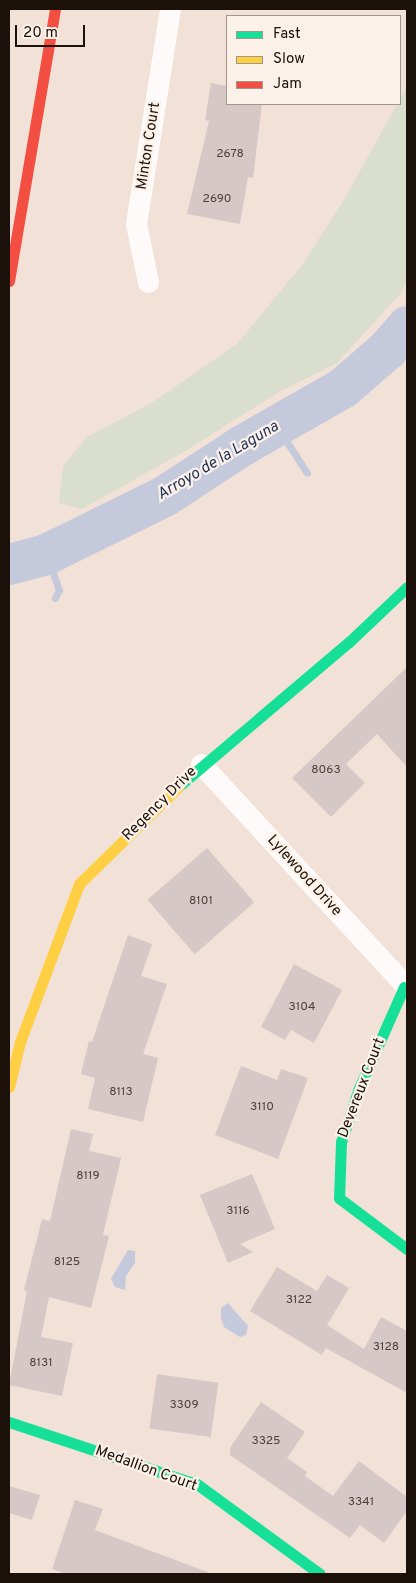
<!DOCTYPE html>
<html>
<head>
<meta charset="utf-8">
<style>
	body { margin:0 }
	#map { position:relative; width:416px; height:1583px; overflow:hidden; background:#f1e1d6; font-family:Overpass,sans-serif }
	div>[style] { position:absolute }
	.green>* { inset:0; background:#d9dfcc }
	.water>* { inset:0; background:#c4c9dc }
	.stream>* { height:7px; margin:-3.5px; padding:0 3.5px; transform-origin:3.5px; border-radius:3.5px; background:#c4c9dc }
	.river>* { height:41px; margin:-20.5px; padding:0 20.5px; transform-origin:20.5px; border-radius:20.5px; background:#c4c9dc }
	.building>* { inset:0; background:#d6c8c6; transform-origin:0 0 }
	.street>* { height:21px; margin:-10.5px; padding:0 10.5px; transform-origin:10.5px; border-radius:10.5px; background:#fdfaf9 }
	.fast>* { height:11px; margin:-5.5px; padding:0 5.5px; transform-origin:5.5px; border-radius:5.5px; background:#16e098 }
	.slow>* { height:11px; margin:-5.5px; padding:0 5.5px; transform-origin:5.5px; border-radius:5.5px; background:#ffcf43 }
	.jam>* { height:11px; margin:-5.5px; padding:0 5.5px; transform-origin:5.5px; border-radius:5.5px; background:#f24e42 }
	span { translate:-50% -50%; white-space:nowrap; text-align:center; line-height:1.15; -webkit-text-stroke:4.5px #fcf1e8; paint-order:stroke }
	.number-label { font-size:12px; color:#4a3f39 }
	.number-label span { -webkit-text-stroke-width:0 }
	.street-label { font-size:15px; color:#1b110a }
	.water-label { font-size:16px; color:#1d3058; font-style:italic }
	.frame { position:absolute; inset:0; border:10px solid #1b110a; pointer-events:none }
	.legend { position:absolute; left:226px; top:15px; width:175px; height:90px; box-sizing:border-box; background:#fcf1e8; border:1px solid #a2978f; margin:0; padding:6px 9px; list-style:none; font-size:15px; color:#1b110a }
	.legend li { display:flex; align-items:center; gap:10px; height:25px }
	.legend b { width:25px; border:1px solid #a2978f }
	.scale { position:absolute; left:15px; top:25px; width:70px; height:22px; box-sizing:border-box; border:2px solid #1b110a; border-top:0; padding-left:6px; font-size:15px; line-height:18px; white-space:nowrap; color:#1b110a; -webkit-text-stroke:4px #fcf1e8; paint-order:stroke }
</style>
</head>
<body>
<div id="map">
	<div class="green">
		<i style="clip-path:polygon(407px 86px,407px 280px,401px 293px,337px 363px,279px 392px,187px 450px,82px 509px,59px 503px,63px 466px,87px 437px,153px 402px,237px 344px,302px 265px,344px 200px)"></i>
	</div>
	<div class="water">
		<i style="clip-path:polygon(128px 1250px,135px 1251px,135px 1263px,126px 1276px,125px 1290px,115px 1287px,111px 1279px)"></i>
		<i style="clip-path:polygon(228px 1303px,248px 1326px,246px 1335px,240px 1337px,224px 1327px,221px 1318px,221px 1308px)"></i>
	</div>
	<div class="stream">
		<i style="left:276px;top:425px;width:57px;rotate:57.1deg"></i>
		<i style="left:46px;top:554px;width:38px;rotate:70deg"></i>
		<i style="left:59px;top:590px;width:9px;rotate:117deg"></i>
	</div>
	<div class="river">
		<i style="left:9px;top:564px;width:38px;rotate:-15deg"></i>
		<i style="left:46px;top:554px;width:131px;rotate:-26.2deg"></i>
		<i style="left:164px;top:496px;width:93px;rotate:-33.2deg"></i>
		<i style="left:242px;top:445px;width:115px;rotate:-29.7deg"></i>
		<i style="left:342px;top:388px;width:58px;rotate:-40.8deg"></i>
		<i style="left:386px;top:350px;width:32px;rotate:-49deg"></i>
	</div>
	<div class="building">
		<i style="clip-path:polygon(211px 83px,227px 86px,227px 104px,262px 104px,253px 178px,248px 177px,240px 224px,187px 214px,209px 121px,205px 120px)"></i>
		<i style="clip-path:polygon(407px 667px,407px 767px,377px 734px,346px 764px,365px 783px,331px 817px,292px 778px)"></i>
		<i style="left:207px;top:848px;width:72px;height:79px;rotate:49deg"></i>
		<i style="clip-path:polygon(128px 935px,152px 944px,141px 976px,167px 984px,143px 1054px,158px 1058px,143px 1122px,88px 1109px,95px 1078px,81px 1074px,89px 1041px,92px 1042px)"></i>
		<i style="clip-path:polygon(294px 964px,342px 990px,314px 1043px,291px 1030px,285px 1040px,261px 1027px)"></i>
		<i style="clip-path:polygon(241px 1066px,277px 1080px,281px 1069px,308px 1078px,278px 1159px,215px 1135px)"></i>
		<i style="clip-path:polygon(71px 1129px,93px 1134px,89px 1151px,121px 1158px,103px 1235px,109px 1236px,91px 1308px,49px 1297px,41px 1337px,73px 1343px,62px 1396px,9px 1385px,27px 1291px,24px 1290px,42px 1219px,50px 1221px)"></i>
		<i style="clip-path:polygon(252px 1174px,275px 1229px,240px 1244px,253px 1252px,228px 1263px,200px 1195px)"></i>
		<i style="clip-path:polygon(277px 1267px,317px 1291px,327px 1275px,349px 1288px,327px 1325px,364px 1349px,381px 1317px,407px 1331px,407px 1393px,326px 1348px,322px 1355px,250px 1311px)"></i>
		<i style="left:157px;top:1374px;width:62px;height:55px;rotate:8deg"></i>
		<i style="clip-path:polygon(261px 1402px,305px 1432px,287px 1458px,307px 1472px,305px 1476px,333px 1496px,359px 1461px,407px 1497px,407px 1511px,384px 1543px,360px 1525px,350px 1538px,230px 1455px,230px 1448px)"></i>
		<i style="clip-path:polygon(9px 1486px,40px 1495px,32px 1520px,9px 1513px)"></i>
		<i style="clip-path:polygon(75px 1500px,103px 1509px,95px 1530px,213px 1574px,67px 1574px,52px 1569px)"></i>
	</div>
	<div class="street">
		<i style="left:148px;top:282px;width:59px;rotate:-101.7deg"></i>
		<i style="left:136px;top:224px;width:218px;rotate:-81deg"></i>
		<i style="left:201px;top:764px;width:304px;rotate:47.3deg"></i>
	</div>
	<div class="fast">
		<i style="left:179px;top:786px;width:223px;rotate:-40.3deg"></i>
		<i style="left:349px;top:642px;width:80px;rotate:-43.5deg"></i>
		<i style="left:404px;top:987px;width:111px;rotate:114deg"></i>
		<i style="left:359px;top:1088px;width:57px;rotate:108.4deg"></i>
		<i style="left:341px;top:1142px;width:56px;rotate:92deg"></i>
		<i style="left:339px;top:1198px;width:85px;rotate:36.9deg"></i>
		<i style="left:9px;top:1422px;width:198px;rotate:18.3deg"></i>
		<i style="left:197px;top:1484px;width:152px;rotate:36.2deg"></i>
	</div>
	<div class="slow">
		<i style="left:9px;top:1087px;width:46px;rotate:-76.3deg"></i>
		<i style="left:20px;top:1042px;width:169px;rotate:-69.5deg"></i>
		<i style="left:79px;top:884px;width:140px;rotate:-44.4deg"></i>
	</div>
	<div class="jam">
		<i style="left:9px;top:281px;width:276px;rotate:-80.4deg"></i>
	</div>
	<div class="number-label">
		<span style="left:230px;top:155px">2678</span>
		<span style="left:217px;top:200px">2690</span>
		<span style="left:326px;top:771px">8063</span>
		<span style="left:201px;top:902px">8101</span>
		<span style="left:302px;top:1008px">3104</span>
		<span style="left:121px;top:1093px">8113</span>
		<span style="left:262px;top:1108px">3110</span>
		<span style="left:88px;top:1177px">8119</span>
		<span style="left:238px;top:1212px">3116</span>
		<span style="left:67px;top:1263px">8125</span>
		<span style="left:299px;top:1301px">3122</span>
		<span style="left:386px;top:1348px">3128</span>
		<span style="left:41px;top:1364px">8131</span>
		<span style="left:184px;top:1406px">3309</span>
		<span style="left:266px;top:1442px">3325</span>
		<span style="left:361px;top:1503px">3341</span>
	</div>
	<div class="street-label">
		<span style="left:149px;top:146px;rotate:-81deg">Minton Court</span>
		<span style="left:160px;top:804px;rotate:-45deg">Regency Drive</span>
		<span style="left:304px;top:876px;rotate:48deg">Lylewood Drive</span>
		<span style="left:362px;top:1088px;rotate:-69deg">Devereux Court</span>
		<span style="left:146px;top:1469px;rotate:20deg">Medallion Court</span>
	</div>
	<div class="water-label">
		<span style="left:218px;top:461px;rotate:-31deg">Arroyo de la Laguna</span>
	</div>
	<div class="frame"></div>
	<ul class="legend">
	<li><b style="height:6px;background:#16e098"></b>Fast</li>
	<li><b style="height:6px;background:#ffcf43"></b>Slow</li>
	<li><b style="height:6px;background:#f24e42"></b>Jam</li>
	</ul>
	<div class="scale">20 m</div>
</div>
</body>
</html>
